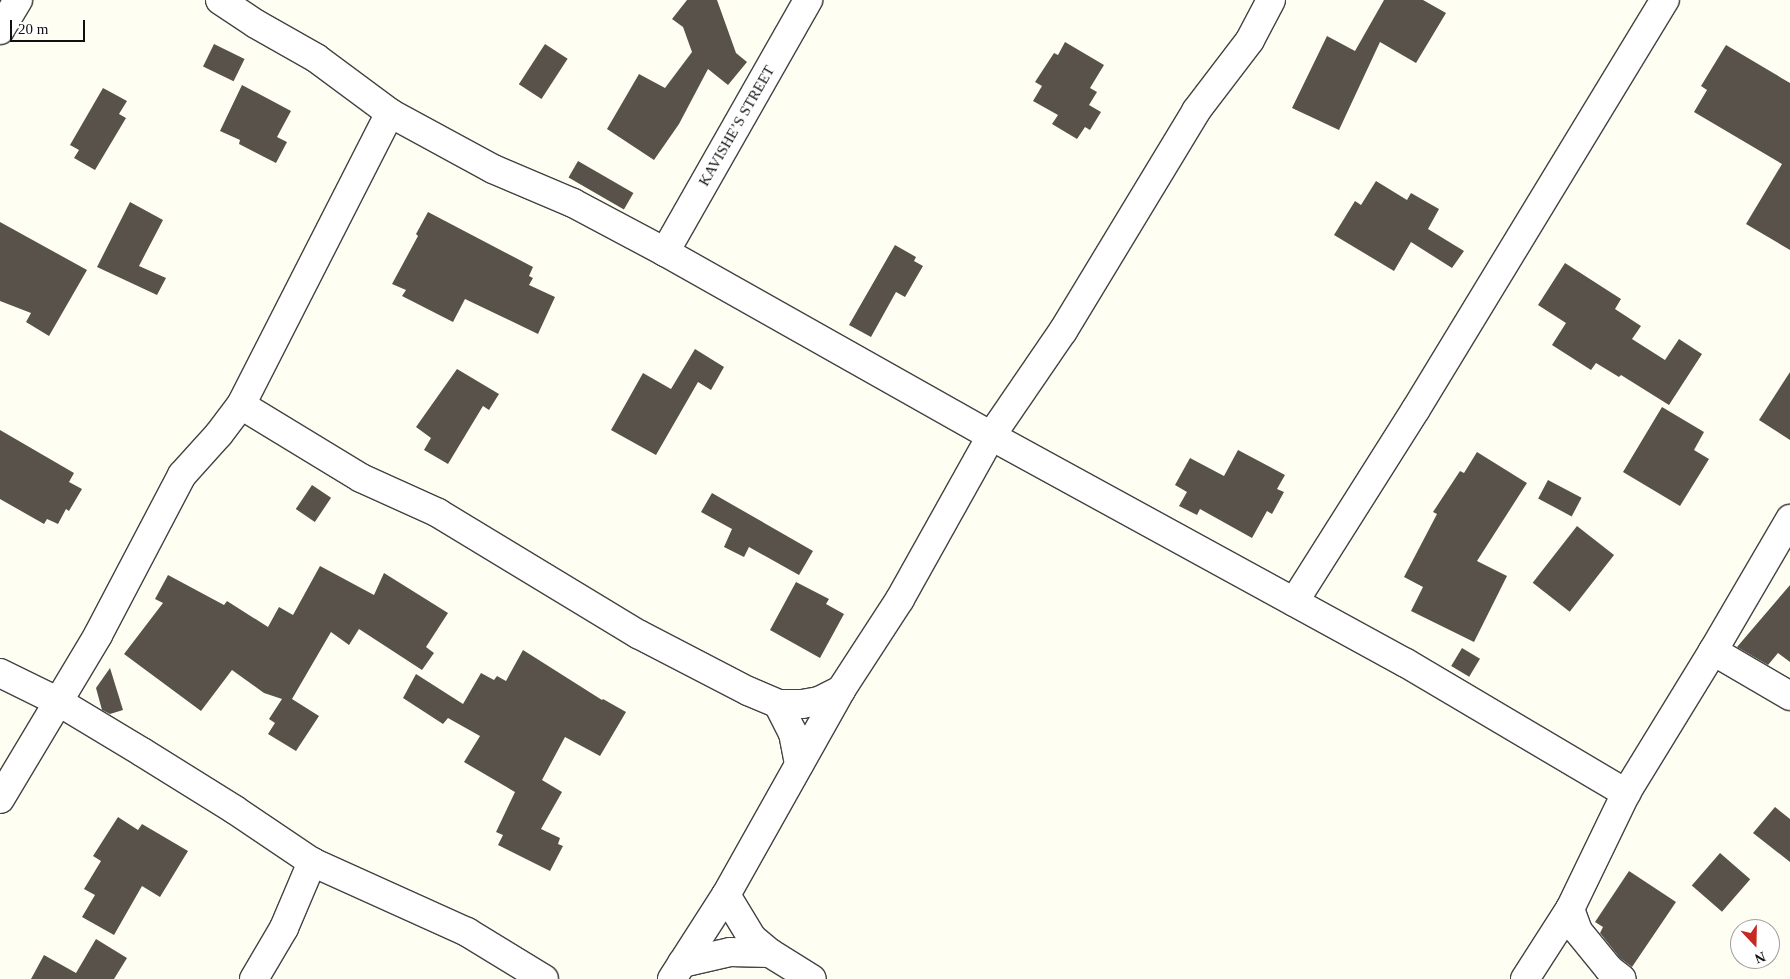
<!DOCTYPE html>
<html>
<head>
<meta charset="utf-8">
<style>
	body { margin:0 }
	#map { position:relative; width:1790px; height:979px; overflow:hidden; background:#fffef2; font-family:Georgia,serif }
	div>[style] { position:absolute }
	.building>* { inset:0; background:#59524b; transform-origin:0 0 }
	.roads { filter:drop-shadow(1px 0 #434343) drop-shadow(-1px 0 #434343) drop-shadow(0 1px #434343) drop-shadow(0 -1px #434343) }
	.minor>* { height:28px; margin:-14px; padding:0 14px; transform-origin:14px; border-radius:14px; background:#fff }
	span { translate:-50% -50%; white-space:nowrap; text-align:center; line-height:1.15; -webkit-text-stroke:5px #fff; paint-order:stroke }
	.street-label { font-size:15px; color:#101010 }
	.north { position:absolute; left:1730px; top:919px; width:50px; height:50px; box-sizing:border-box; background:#fff; border:1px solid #9f9f9f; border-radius:50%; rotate:159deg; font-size:14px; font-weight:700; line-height:20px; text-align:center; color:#101010 }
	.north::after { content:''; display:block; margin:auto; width:18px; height:22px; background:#c52922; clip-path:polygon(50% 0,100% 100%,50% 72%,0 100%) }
	.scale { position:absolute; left:10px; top:20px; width:75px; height:22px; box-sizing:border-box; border:2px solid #101010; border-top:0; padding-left:6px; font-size:15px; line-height:18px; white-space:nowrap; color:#101010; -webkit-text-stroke:4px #fff; paint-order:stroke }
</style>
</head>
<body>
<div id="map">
	<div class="building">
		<i style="clip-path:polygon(687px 0,717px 0,736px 53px,747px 62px,728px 85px,708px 69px,679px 124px,654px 160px,607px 129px,639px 74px,665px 88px,692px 52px,683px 27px,672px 19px)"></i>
		<i style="clip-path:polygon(1384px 0,1423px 0,1446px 13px,1416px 63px,1380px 42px,1339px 130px,1292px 108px,1327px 36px,1355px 51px)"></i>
		<i style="clip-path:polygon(1065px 42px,1104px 65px,1090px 88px,1097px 92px,1089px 105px,1101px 112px,1090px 130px,1085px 127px,1077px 139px,1052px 124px,1058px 115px,1033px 101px,1042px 86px,1035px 82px,1054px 53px,1058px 55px)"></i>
		<i style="left:214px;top:44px;width:34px;height:25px;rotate:26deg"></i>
		<i style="left:545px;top:44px;width:27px;height:48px;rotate:33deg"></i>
		<i style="clip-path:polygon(1726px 45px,1790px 83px,1790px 250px,1746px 224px,1782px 164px,1694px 112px,1707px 90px,1701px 86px)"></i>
		<i style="clip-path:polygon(242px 85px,291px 111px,277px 137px,287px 142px,276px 163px,239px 144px,240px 140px,220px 131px)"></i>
		<i style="clip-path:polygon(103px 88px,127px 101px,119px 114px,126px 118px,95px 170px,74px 158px,79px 150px,70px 145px)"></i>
		<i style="left:578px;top:161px;width:64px;height:19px;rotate:30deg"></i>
		<i style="clip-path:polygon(1376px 181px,1407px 200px,1411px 193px,1439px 209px,1428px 229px,1464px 251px,1452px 268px,1411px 242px,1394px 271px,1334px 235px,1355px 201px,1361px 205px)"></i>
		<i style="clip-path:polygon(130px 202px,163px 220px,139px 266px,166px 278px,157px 295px,97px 267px)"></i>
		<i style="clip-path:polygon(428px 212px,533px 267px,529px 276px,533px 278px,529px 285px,555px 297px,538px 334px,465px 299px,453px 322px,402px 296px,406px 290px,392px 284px,418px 236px,416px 234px)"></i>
		<i style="clip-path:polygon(0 222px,87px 270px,49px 336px,26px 322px,31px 313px,0 301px)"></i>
		<i style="clip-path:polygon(895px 245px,916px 257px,914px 261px,923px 266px,905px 297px,896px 292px,871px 337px,849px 325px)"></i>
		<i style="clip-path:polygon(1565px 263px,1621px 299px,1615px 309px,1641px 326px,1632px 339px,1665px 360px,1679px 339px,1702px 354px,1669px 405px,1621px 375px,1619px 377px,1596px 363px,1591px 370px,1552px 345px,1566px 323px,1538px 305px)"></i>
		<i style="clip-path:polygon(695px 349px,724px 367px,711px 390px,698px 382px,656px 455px,611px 430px,643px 373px,671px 389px)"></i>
		<i style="clip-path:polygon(457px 369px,499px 394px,489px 410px,483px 406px,448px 464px,424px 450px,431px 438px,416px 427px)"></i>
		<i style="clip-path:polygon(1790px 372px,1790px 440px,1759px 420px)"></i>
		<i style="clip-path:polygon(1662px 407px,1704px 432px,1694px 450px,1709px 459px,1680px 506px,1623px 472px)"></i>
		<i style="clip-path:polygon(0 430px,74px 473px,69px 482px,82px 489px,69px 511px,66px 509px,58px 524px,47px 519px,44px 524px,0 499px)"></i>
		<i style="clip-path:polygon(1238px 450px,1285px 475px,1277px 489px,1284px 492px,1272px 514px,1267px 511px,1252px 538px,1200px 509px,1197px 515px,1179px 506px,1187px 492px,1175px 485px,1190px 458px,1224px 476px)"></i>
		<i style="clip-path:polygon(1477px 452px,1527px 483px,1477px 561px,1507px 576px,1474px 642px,1411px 611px,1423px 587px,1404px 577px,1437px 514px,1433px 512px,1460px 471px,1464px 473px)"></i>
		<i style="left:1548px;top:480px;width:38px;height:21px;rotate:28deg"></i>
		<i style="left:312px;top:485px;width:23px;height:29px;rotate:34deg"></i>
		<i style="clip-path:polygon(712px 493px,813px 551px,799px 575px,749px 547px,744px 557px,724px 547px,732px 529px,701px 512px)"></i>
		<i style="left:1577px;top:526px;width:47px;height:72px;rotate:38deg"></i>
		<i style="clip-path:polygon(320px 566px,374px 595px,384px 573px,448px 613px,426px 647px,434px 653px,422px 670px,359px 629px,349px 645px,331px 632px,292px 699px,319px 716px,296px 751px,268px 734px,275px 723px,269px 719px,282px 699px,264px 693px,232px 670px,201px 711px,124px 654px,163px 603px,155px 599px,168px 575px,224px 605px,227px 601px,268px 627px,279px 607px,293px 615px)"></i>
		<i style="clip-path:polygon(796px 582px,829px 599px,826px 604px,844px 614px,820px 658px,770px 630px)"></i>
		<i style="clip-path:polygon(1790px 585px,1790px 662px,1778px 653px,1768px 665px,1737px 647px)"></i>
		<i style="left:1462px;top:648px;width:21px;height:21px;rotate:31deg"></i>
		<i style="clip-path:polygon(523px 650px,602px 700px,603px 699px,626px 712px,600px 756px,565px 737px,542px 780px,562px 792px,541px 829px,560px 838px,558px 844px,563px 846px,550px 871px,498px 845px,503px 835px,496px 832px,515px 792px,464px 762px,480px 736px,448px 718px,443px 724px,403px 698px,416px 674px,463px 704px,481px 673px,494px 680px,497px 676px,506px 681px)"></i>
		<i style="clip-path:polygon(110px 668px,123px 710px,110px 714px,102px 710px,96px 688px)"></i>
		<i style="clip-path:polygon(1775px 807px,1790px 819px,1790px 862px,1753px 833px)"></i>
		<i style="clip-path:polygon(118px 817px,138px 830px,142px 824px,188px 851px,160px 897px,142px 886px,114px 935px,82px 917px,95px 895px,84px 889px,101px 861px,93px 856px)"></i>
		<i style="left:1720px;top:853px;width:40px;height:43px;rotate:41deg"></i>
		<i style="clip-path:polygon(1629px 871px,1676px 902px,1632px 967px,1620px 958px,1600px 933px,1603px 927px,1595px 922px)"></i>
		<i style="clip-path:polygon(96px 939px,127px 958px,114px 979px,31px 979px,44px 955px,76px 973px)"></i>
	</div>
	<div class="roads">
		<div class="minor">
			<i style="left:220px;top:0;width:43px;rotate:33.7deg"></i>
			<i style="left:256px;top:24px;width:69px;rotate:29.5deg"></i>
			<i style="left:316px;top:58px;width:92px;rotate:36.6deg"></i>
			<i style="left:390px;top:113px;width:117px;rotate:28.5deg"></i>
			<i style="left:493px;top:169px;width:87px;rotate:23deg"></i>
			<i style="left:573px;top:203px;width:104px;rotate:28deg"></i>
			<i style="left:665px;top:252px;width:374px;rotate:29.4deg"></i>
			<i style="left:991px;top:436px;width:473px;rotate:28.7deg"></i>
			<i style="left:1406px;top:663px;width:256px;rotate:30.6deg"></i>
			<i style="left:0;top:30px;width:35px;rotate:-59deg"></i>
			<i style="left:665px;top:252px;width:290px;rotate:-60.4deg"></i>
			<i style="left:241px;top:405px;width:140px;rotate:31.3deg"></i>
			<i style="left:361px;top:478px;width:85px;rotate:24.4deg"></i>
			<i style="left:438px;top:513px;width:234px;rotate:31.2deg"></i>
			<i style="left:638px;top:634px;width:124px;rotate:27.4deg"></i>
			<i style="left:748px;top:691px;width:33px;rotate:23deg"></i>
			<i style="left:778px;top:704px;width:24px"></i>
			<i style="left:802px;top:704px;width:17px;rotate:-10deg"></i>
			<i style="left:819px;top:701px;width:25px;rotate:-27deg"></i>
			<i style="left:1294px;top:602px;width:228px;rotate:-57.7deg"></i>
			<i style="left:1416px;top:409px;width:479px;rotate:-58.7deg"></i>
			<i style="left:1713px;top:651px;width:89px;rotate:30.3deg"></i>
			<i style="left:0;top:673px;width:66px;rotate:26.2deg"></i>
			<i style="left:59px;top:702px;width:97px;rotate:31.1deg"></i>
			<i style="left:142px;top:752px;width:110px;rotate:31.9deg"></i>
			<i style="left:235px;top:810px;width:93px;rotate:34deg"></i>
			<i style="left:312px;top:862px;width:170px;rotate:24.3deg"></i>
			<i style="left:467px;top:932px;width:90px;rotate:31.4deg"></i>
			<i style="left:778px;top:704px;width:33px;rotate:63deg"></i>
			<i style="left:793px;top:733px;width:32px;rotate:79deg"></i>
			<i style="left:0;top:799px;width:191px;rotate:-59.1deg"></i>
			<i style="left:98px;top:635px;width:181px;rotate:-62.3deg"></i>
			<i style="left:182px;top:475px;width:55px;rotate:-47.9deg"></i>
			<i style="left:219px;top:434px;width:36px;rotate:-53deg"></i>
			<i style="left:241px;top:405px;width:328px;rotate:-63deg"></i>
			<i style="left:726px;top:895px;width:50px;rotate:58.8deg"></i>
			<i style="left:752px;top:938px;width:23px;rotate:40deg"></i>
			<i style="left:770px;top:953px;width:49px;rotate:31.8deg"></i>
			<i style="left:1570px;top:909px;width:23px;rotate:70deg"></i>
			<i style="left:1578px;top:931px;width:49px;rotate:50.8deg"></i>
			<i style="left:1609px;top:969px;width:16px;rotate:38deg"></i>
			<i style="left:682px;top:963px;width:49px;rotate:-12.9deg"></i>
			<i style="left:730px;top:952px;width:40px;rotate:1.4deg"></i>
			<i style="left:254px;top:979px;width:59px;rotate:-59.5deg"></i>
			<i style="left:284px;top:928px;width:72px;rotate:-67deg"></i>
			<i style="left:672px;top:979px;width:100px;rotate:-57.3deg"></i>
			<i style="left:726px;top:895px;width:235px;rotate:-60.7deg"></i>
			<i style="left:841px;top:690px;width:108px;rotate:-57deg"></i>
			<i style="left:900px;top:599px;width:187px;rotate:-60.8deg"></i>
			<i style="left:991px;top:436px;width:127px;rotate:-55.6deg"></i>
			<i style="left:1063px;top:331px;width:257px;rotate:-58.8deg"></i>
			<i style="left:1196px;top:111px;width:89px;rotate:-52.7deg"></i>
			<i style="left:1250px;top:40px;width:45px;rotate:-62.3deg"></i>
			<i style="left:1525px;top:979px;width:83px;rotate:-57.3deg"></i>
			<i style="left:1570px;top:909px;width:129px;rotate:-64.2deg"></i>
			<i style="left:1626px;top:793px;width:167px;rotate:-58.5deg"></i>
			<i style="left:1713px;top:651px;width:153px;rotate:-59.7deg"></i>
		</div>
	</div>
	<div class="street-label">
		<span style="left:737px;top:126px;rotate:-60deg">KAVISHE’S STREET</span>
	</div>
	<div class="north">N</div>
	<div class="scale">20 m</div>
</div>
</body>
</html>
